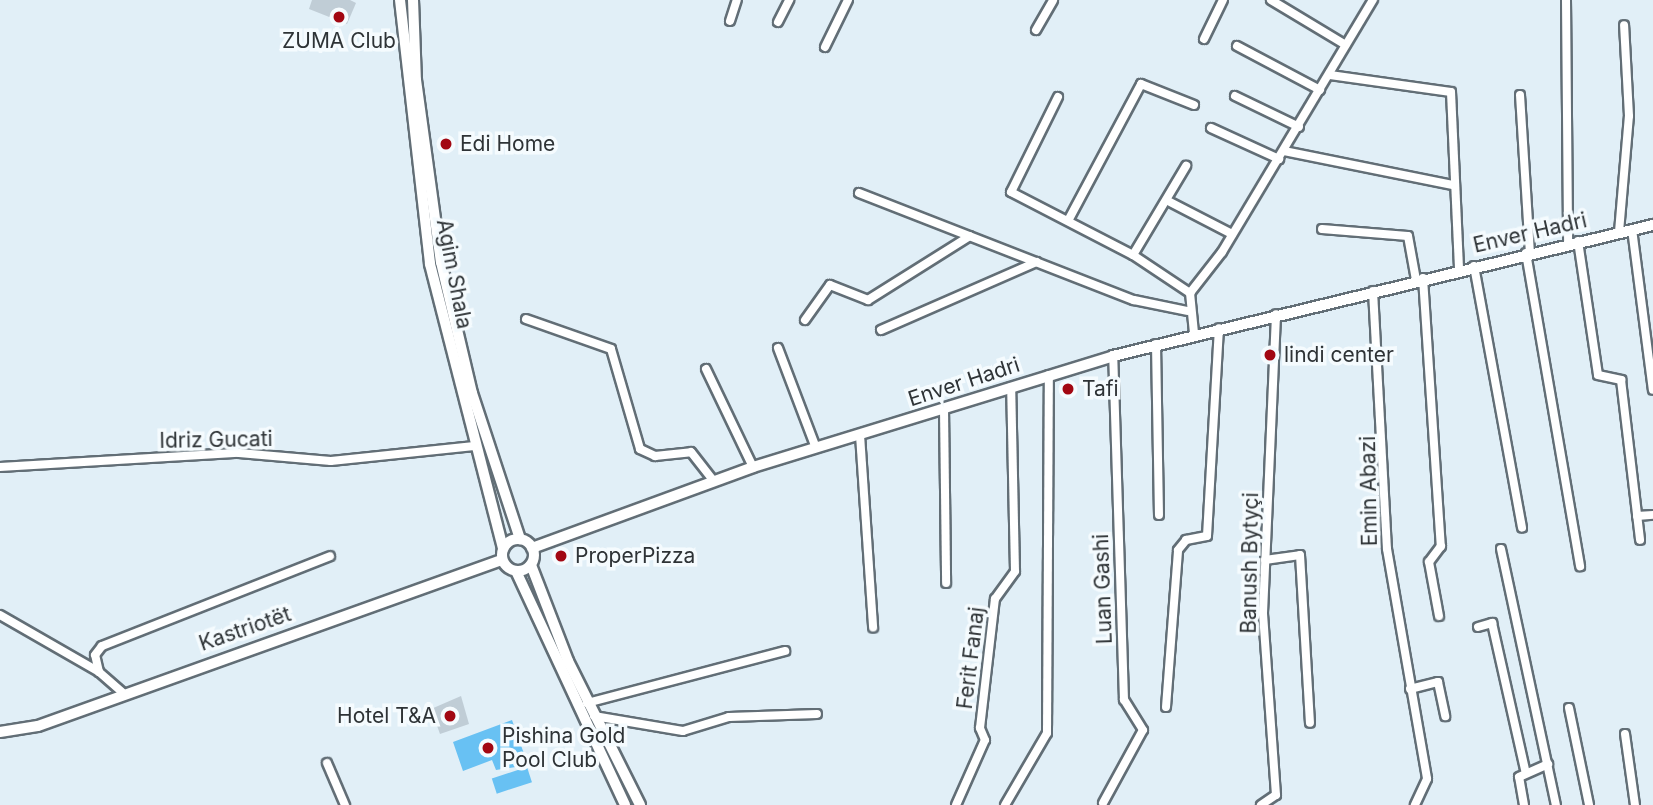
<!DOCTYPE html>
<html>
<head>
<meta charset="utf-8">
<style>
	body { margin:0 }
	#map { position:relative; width:1653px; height:805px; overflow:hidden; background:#e1eff7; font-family:Inter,sans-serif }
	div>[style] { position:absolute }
	.water>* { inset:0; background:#68c1f3; transform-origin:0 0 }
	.building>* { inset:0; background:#c0cdd6 }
	.roads { filter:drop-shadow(2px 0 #626e76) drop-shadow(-2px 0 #626e76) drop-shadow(0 2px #626e76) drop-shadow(0 -2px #626e76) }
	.street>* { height:8px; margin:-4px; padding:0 4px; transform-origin:4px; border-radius:4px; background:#fff }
	.secondary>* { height:10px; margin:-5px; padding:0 5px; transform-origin:5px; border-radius:5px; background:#fff }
	.secondary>.ring { margin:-5px; padding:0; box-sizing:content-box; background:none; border:10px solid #fff; border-radius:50% }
	.dots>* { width:19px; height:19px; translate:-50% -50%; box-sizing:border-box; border:4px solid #f5fbfe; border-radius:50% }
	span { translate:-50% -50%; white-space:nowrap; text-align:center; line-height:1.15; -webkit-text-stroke:7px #f5fbfe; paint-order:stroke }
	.poi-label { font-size:21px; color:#2e3336 }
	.left { translate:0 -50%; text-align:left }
	.right { translate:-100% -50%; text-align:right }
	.street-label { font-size:21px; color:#2e3336 }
</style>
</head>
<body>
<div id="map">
	<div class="water">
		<i style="clip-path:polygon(512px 720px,528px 765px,496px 770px,492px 760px,463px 771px,453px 742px)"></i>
		<i style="left:527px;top:767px;width:16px;height:37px;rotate:72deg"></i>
	</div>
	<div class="building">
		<i style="clip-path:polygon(312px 0,350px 0,356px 3px,347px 24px,309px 9px)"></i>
		<i style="clip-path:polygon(461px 696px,469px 724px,440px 734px,431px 709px)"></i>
	</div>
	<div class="roads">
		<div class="street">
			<i style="left:1271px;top:0;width:87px;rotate:31deg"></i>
			<i style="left:1566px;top:0;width:242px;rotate:89.5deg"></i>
			<i style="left:730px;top:21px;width:22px;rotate:-72deg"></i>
			<i style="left:778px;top:22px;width:25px;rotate:-63deg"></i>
			<i style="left:1036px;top:30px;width:34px;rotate:-60deg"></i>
			<i style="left:1204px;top:39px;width:43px;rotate:-64deg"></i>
			<i style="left:1237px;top:46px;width:94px;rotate:27.9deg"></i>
			<i style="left:825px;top:47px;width:52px;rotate:-63.9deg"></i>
			<i style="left:1330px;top:75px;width:122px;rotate:8deg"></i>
			<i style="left:1451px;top:92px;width:177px;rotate:87.4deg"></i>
			<i style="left:1520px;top:95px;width:157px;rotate:86.4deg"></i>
			<i style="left:1235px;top:96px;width:71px;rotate:25.8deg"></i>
			<i style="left:1058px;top:97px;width:106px;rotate:116.3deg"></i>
			<i style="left:1011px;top:192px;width:137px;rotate:27.3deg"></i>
			<i style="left:1133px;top:255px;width:69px;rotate:33.7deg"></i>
			<i style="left:1211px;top:128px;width:75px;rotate:24.5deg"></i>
			<i style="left:1284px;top:151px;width:172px;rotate:11.4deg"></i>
			<i style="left:859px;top:193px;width:295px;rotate:21.3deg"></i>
			<i style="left:1134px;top:300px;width:54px;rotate:11.7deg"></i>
			<i style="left:1170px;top:202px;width:70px;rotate:27.3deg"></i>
			<i style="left:1069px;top:219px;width:153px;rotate:-61.9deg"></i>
			<i style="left:1141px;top:84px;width:57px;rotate:21.6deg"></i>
			<i style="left:1322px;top:229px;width:86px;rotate:4.7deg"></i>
			<i style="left:1408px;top:236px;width:45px;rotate:79.7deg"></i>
			<i style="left:1632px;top:229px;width:162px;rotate:82.6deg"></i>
			<i style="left:1619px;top:232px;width:116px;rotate:-85.1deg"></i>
			<i style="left:1629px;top:116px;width:91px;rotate:-93.1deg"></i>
			<i style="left:1578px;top:241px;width:135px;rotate:81.5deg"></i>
			<i style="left:1598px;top:375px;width:24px;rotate:12deg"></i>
			<i style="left:1621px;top:380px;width:161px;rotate:83.2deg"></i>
			<i style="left:1526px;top:253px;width:318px;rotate:80.2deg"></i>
			<i style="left:1133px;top:255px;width:104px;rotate:-59.2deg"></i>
			<i style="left:1474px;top:266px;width:266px;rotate:79.6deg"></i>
			<i style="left:1423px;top:278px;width:269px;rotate:86.2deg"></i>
			<i style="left:1441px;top:546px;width:20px;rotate:127deg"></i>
			<i style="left:1429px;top:562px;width:55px;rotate:79.5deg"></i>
			<i style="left:1373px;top:291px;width:258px;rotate:86.9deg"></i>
			<i style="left:1387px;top:549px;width:233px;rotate:80.1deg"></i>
			<i style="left:1427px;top:779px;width:29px;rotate:115deg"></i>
			<i style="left:526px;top:319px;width:90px;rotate:19.4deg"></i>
			<i style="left:611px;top:349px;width:104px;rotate:73.8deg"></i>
			<i style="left:640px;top:449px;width:17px;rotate:25deg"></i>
			<i style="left:655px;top:456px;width:36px;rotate:-6deg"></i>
			<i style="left:691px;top:452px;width:37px;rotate:52deg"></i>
			<i style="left:805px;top:320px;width:43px;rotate:-54.5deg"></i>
			<i style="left:830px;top:285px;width:41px;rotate:21.5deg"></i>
			<i style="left:868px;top:300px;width:120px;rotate:-32.1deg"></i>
			<i style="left:881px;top:330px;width:170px;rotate:-23.6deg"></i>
			<i style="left:1194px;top:333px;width:40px;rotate:-95.7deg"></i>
			<i style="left:1190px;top:293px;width:52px;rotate:-52deg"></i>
			<i style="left:1222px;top:252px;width:294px;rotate:-59.1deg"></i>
			<i style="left:1156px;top:344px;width:171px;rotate:89deg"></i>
			<i style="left:778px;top:348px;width:107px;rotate:69.2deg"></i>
			<i style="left:706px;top:369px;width:109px;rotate:64.4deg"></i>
			<i style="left:944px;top:409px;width:174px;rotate:89.3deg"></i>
			<i style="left:860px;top:435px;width:193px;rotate:86.1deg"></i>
			<i style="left:0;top:467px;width:239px;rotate:-3.4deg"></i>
			<i style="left:239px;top:453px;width:92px;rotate:5deg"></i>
			<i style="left:331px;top:461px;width:144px;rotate:-6deg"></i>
			<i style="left:1637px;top:516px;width:16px;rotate:-4deg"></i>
			<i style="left:1501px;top:549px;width:262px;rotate:77.9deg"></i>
			<i style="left:1265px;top:560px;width:35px;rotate:-8deg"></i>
			<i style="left:1300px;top:555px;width:168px;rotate:86.6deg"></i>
			<i style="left:0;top:615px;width:114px;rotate:29.9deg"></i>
			<i style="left:1478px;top:627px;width:15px;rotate:-16deg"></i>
			<i style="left:1492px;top:623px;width:151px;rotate:77.3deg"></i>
			<i style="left:1410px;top:689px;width:29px;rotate:-14deg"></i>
			<i style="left:1438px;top:682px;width:35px;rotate:78deg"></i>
			<i style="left:122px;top:692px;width:30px;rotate:-139deg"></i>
			<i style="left:99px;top:672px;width:17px;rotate:-103deg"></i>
			<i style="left:95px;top:655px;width:11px;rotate:-52deg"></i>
			<i style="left:102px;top:646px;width:245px;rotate:-21.5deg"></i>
			<i style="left:587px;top:703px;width:205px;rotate:-14.7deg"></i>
			<i style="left:1166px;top:707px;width:157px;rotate:-85.6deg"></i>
			<i style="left:1178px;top:550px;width:13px;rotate:-51deg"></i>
			<i style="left:1186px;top:540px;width:21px;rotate:-11deg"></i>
			<i style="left:1207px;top:536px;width:208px;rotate:-86.7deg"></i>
			<i style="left:1569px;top:708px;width:99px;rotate:78.3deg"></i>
			<i style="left:594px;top:716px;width:90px;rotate:9.6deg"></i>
			<i style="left:683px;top:731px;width:48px;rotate:-16.9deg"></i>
			<i style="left:729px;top:717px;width:88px;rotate:-2deg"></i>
			<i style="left:1625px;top:734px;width:72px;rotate:82deg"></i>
			<i style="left:327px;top:763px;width:46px;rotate:66.8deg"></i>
			<i style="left:1103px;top:803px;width:83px;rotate:-61.3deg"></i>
			<i style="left:1143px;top:730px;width:36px;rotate:-122deg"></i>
			<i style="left:1124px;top:700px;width:344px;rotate:-91.8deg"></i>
			<i style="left:956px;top:805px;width:71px;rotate:-66deg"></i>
			<i style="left:985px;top:740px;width:13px;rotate:-113deg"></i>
			<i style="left:980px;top:728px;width:130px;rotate:-83.4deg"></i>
			<i style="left:995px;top:599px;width:34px;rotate:-54deg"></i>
			<i style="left:1015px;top:571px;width:184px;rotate:-91.2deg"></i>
			<i style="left:1005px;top:805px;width:83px;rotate:-59.7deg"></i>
			<i style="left:1047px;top:733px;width:358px;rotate:-89.7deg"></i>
			<i style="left:1261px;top:805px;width:18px;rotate:-34deg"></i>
			<i style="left:1276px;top:795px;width:182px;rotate:-94.1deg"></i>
			<i style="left:1263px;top:613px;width:299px;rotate:-87.5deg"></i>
			<i style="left:1524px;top:805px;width:28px;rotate:-100deg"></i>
			<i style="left:1519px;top:777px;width:32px;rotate:-24deg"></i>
		</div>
		<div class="secondary">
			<i style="left:400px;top:0;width:266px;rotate:83.5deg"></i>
			<i style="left:430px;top:264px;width:294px;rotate:75.6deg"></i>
			<i style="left:413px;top:0;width:80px;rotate:87.9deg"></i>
			<i style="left:416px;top:80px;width:184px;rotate:82.2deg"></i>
			<i style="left:441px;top:262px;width:135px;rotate:76.7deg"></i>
			<i style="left:472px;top:393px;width:154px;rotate:71.8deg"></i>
			<i class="ring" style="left:502px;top:539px;width:22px;height:22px"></i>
			<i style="left:532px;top:548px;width:235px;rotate:-20.1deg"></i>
			<i style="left:753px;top:467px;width:377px;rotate:-17.1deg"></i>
			<i style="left:1113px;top:356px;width:556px;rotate:-13.64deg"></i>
			<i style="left:531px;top:565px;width:103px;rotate:68.9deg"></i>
			<i style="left:568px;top:661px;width:161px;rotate:63.4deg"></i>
			<i style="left:516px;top:571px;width:258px;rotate:65deg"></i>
			<i style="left:0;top:732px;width:38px;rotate:-9deg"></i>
			<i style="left:38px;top:726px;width:493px;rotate:-19.7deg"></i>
		</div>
	</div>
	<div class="dots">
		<i style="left:339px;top:17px;background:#a20712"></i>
		<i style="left:446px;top:144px;background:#a20712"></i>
		<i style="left:1270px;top:355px;background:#a20712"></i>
		<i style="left:1068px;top:389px;background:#a20712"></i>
		<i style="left:561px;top:556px;background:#a20712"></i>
		<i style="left:450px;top:716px;background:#a20712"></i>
		<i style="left:488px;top:748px;background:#a20712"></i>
	</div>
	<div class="poi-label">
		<span style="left:339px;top:41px">ZUMA Club</span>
		<span class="left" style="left:460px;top:144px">Edi Home</span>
		<span class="left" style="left:1284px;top:355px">lindi center</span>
		<span class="left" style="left:1082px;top:389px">Tafi</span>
		<span class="left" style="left:575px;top:556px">ProperPizza</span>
		<span class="right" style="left:436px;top:716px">Hotel T&amp;A</span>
		<span class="left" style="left:502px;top:748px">Pishina Gold<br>Pool Club</span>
	</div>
	<div class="street-label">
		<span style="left:1530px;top:233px;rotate:-13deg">Enver Hadri</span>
		<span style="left:454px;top:274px;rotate:79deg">Agim Shala</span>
		<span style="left:964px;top:382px;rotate:-18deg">Enver Hadri</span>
		<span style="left:216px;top:440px;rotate:-1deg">Idriz Gucati</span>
		<span style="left:1369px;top:491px;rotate:-91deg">Emin Abazi</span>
		<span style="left:1250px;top:563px;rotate:-89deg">Banush Bytyçi</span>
		<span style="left:1103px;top:589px;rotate:-92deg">Luan Gashi</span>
		<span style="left:245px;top:629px;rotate:-19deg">Kastriotët</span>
		<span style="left:971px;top:658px;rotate:-83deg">Ferit Fanaj</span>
	</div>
</div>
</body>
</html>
